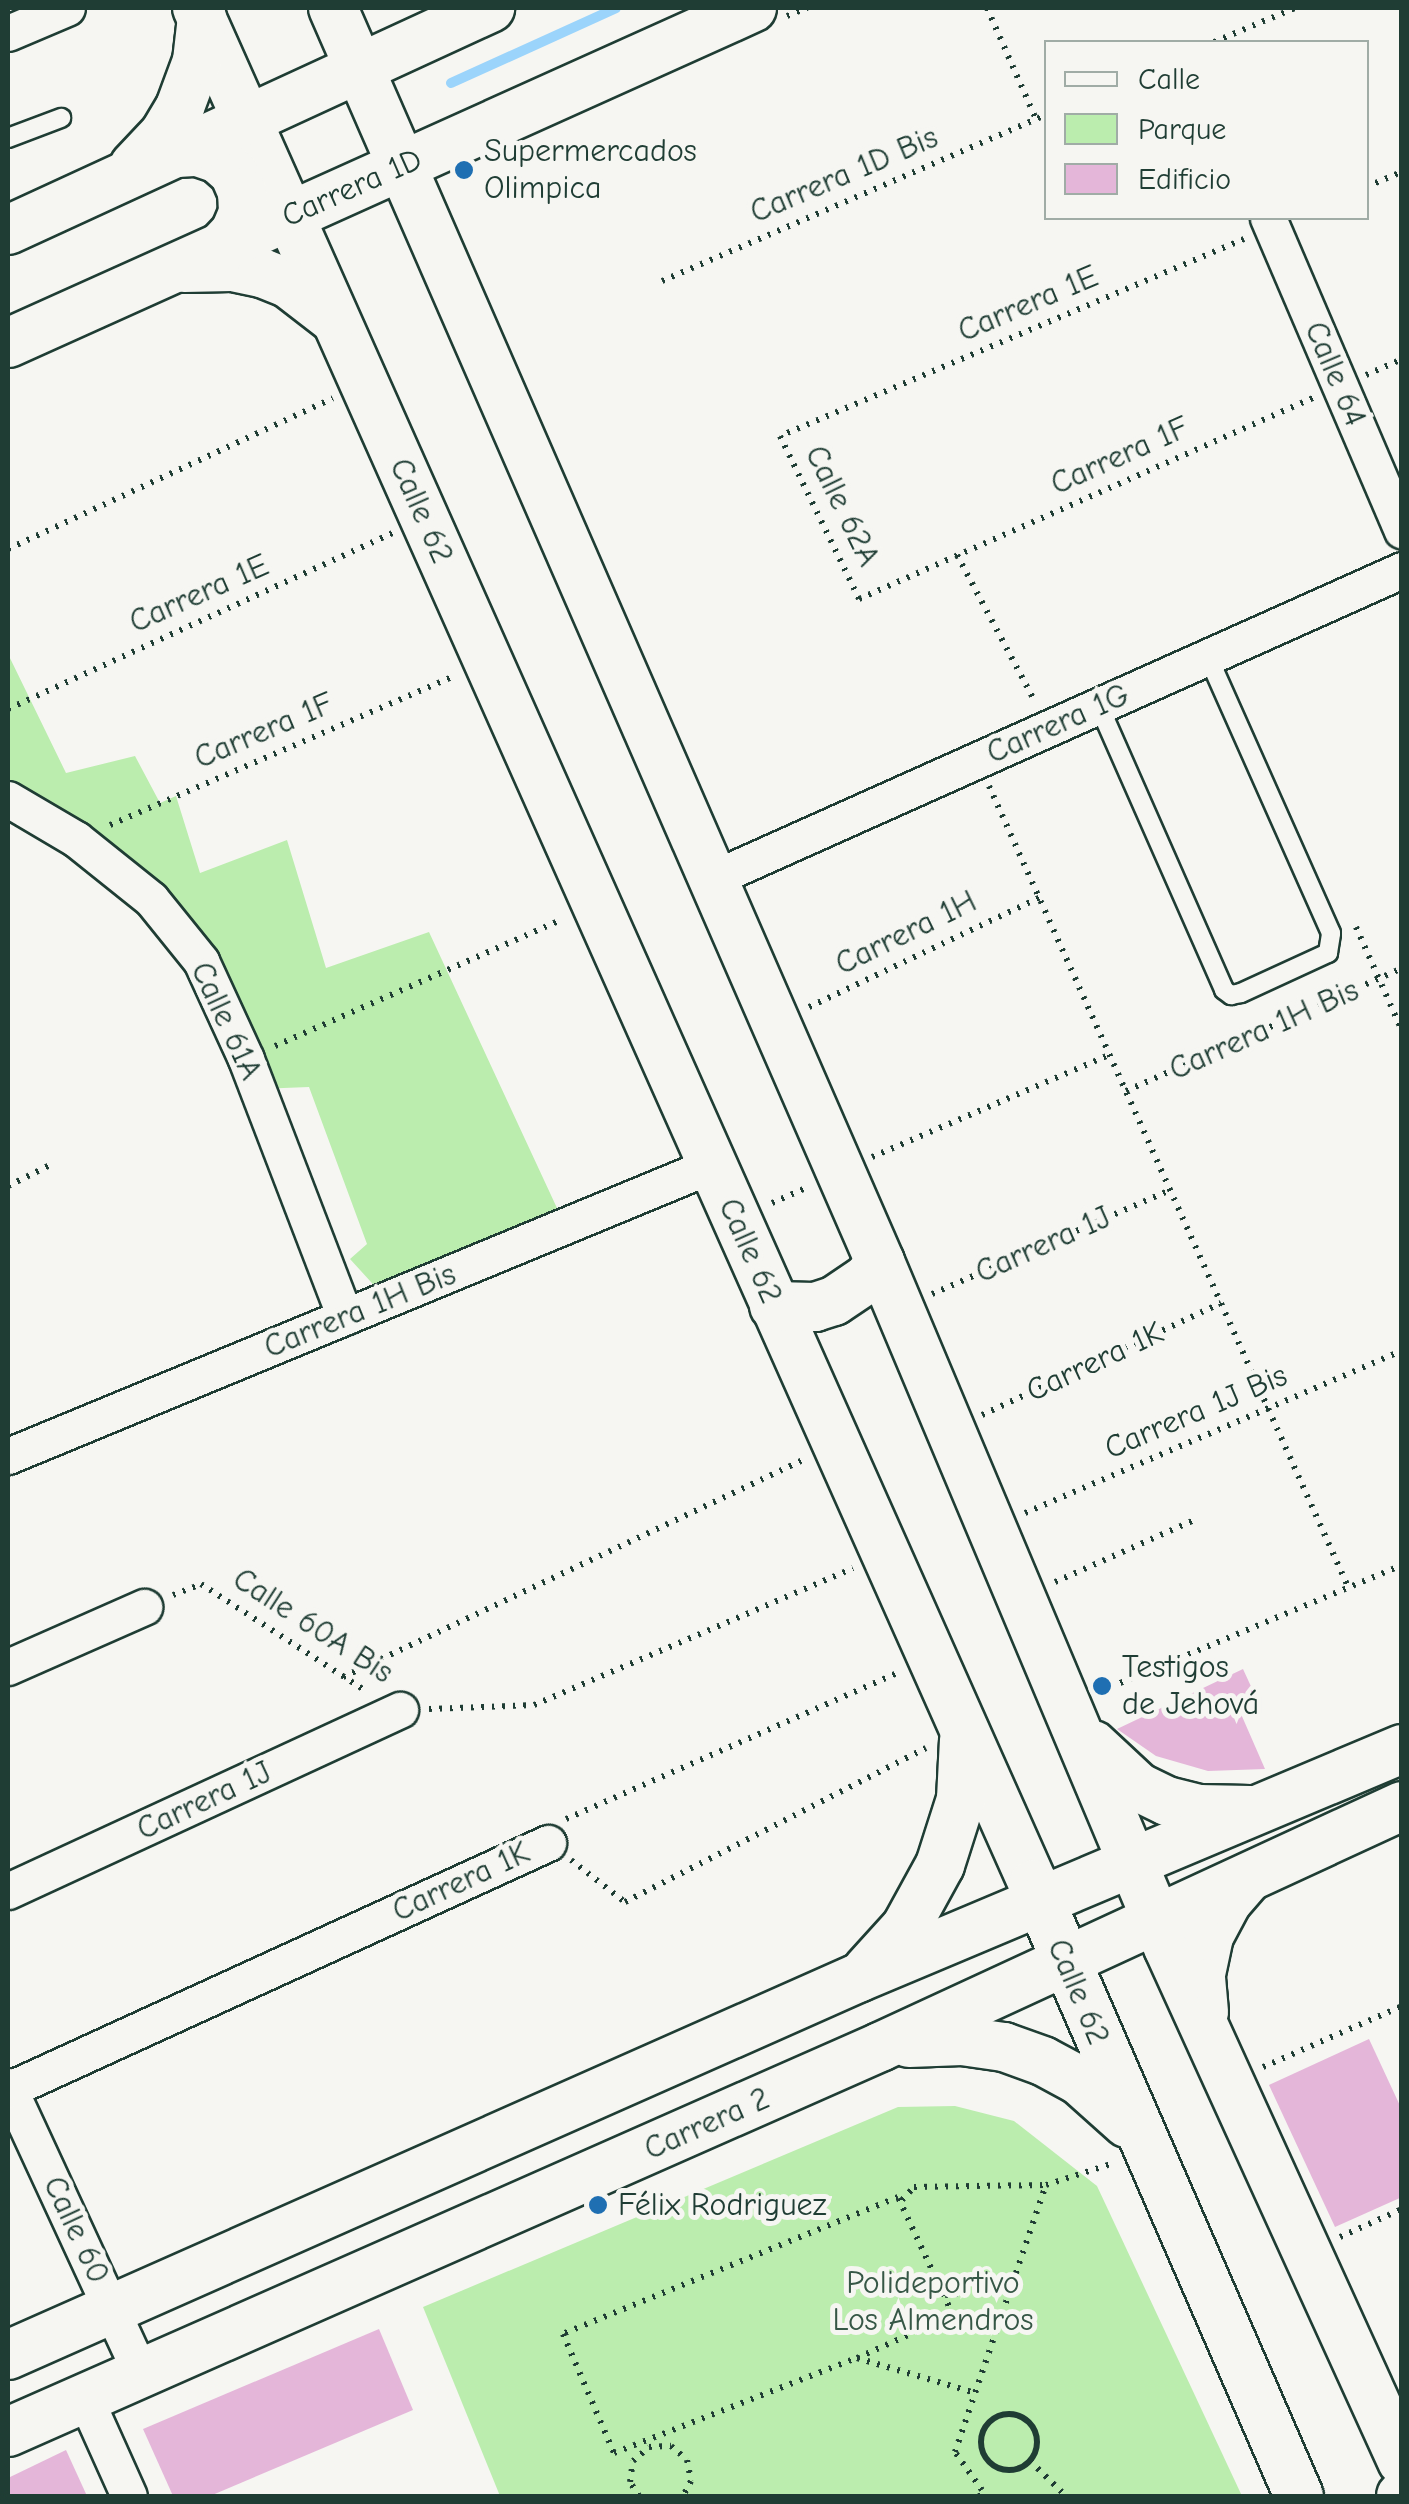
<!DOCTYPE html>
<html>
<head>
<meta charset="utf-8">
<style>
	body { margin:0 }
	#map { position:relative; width:1409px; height:2504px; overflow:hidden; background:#f6f6f2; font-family:"Comic Neue",sans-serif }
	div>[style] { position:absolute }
	.green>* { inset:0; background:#bbedae }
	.stream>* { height:10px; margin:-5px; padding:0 5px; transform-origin:5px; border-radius:5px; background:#9bd4fb }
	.building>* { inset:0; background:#e4b6d9 }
	.path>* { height:6px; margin-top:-3px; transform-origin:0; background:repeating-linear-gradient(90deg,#1f3d34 0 2.5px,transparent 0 10.5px) }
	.path>.ring { margin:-3px; padding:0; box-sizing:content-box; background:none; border:6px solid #1f3d34; border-radius:50% }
	.roads { filter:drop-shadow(2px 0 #1f3d34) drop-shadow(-2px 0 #1f3d34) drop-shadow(0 2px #1f3d34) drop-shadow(0 -2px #1f3d34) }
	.lane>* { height:18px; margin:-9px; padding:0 9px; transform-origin:9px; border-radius:9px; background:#f6f6f2 }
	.street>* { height:35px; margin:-17.5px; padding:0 17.5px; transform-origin:17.5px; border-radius:17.5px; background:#f6f6f2 }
	.secondary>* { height:48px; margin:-24px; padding:0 24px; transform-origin:24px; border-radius:24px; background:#f6f6f2 }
	.dots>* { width:28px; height:28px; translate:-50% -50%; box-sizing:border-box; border:5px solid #f6f6f2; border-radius:50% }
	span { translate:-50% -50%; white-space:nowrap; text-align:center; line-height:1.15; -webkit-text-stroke:10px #f6f6f2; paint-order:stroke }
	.poi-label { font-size:32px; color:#1f3d34 }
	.left { translate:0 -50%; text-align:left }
	.street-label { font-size:32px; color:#1f3d34 }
	.park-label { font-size:32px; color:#365746 }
	.frame { position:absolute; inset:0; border:10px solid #1f3d34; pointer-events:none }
	.legend { position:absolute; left:1044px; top:40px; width:325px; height:180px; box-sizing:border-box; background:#f6f6f2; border:2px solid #a0aca6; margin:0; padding:12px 18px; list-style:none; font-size:30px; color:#1f3d34 }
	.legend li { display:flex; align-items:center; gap:20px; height:50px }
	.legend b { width:50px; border:2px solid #a0aca6 }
</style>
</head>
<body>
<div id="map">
	<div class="green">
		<i style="clip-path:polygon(8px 654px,66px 773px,135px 756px,160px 803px,176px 796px,200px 873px,287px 840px,326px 968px,429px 932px,563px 1221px,381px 1293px,350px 1259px,367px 1244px,309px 1087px,258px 1089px,201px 961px,8px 799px)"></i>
		<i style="clip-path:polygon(955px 2106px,1014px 2121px,1097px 2186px,1242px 2496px,500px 2496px,423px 2307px,898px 2107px)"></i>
	</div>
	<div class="stream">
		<i style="left:451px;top:83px;width:181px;rotate:-24.4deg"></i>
	</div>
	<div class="building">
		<i style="clip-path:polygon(1243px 1669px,1260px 1706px,1241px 1714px,1265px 1769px,1208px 1771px,1156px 1756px,1117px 1729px)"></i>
		<i style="clip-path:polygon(1369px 2039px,1402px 2110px,1402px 2197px,1335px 2227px,1269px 2085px)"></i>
		<i style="clip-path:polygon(379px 2329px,413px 2410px,210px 2496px,173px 2496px,143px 2429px)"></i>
		<i style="clip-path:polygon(66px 2450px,87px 2496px,8px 2496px,8px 2478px)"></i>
	</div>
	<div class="path">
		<i style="left:987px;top:8px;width:121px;rotate:66.2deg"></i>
		<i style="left:787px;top:16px;width:22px;rotate:-22deg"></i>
		<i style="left:1214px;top:42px;width:88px;rotate:-22.8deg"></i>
		<i style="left:1366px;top:187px;width:39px;rotate:-23deg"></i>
		<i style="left:1244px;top:239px;width:504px;rotate:157deg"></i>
		<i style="left:780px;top:436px;width:181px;rotate:64.1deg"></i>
		<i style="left:859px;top:599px;width:497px;rotate:-23.9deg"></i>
		<i style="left:662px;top:281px;width:418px;rotate:-23.4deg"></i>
		<i style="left:1366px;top:375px;width:39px;rotate:-24deg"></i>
		<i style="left:8px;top:549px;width:358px;rotate:-24.9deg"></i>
		<i style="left:957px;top:555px;width:164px;rotate:62deg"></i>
		<i style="left:8px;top:709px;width:423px;rotate:-24.6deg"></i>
		<i style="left:989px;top:786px;width:880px;rotate:65.85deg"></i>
		<i style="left:110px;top:825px;width:377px;rotate:-23.4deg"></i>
		<i style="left:1356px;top:927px;width:114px;rotate:66.1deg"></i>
		<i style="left:809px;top:1007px;width:255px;rotate:-25.4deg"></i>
		<i style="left:275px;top:1046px;width:313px;rotate:-23.8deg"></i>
		<i style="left:1126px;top:1091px;width:302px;rotate:-24deg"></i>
		<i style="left:872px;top:1157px;width:258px;rotate:-23.3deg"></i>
		<i style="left:8px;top:1186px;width:47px;rotate:-26.6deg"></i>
		<i style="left:772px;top:1203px;width:37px;rotate:-24deg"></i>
		<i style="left:932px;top:1294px;width:260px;rotate:-23.6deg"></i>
		<i style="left:982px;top:1415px;width:264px;rotate:-25.1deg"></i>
		<i style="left:1025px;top:1513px;width:410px;rotate:-23.3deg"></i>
		<i style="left:1055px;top:1582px;width:152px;rotate:-24deg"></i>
		<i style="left:173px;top:1595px;width:30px;rotate:-21deg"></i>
		<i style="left:201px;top:1584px;width:197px;rotate:33deg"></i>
		<i style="left:343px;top:1677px;width:509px;rotate:-25.26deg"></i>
		<i style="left:1101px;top:1691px;width:326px;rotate:-22.7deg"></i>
		<i style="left:429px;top:1709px;width:105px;rotate:-2.2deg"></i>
		<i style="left:534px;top:1705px;width:347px;rotate:-23.2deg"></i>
		<i style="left:566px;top:1819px;width:362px;rotate:-23.8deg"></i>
		<i style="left:571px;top:1860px;width:68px;rotate:37.9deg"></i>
		<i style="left:625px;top:1902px;width:338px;rotate:-27.1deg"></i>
		<i style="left:1263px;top:2067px;width:152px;rotate:-23.7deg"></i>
		<i style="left:902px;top:2200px;width:18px;rotate:-47deg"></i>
		<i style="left:914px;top:2187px;width:132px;rotate:-0.9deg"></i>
		<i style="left:1340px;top:2237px;width:68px;rotate:-24.3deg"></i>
		<i style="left:945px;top:2295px;width:66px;rotate:-6.1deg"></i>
		<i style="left:857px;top:2358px;width:105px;rotate:-24.1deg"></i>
		<i style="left:953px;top:2315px;width:130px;rotate:-115deg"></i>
		<i style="left:898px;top:2197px;width:362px;rotate:157.8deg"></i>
		<i style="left:563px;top:2334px;width:129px;rotate:66.8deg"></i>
		<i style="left:614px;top:2453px;width:261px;rotate:-21.4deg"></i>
		<i style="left:857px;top:2358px;width:123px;rotate:16.5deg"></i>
		<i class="ring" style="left:981px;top:2414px;width:50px;height:50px"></i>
		<i style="left:1030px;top:2461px;width:50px;rotate:44.2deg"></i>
		<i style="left:639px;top:2496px;width:17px;rotate:-123deg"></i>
		<i style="left:630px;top:2482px;width:21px;rotate:-82deg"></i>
		<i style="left:633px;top:2461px;width:21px;rotate:-41deg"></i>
		<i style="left:649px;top:2447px;width:22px;rotate:-3deg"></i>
		<i style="left:671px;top:2446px;width:21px;rotate:41deg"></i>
		<i style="left:687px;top:2460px;width:21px;rotate:79deg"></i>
		<i style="left:691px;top:2481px;width:17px;rotate:118deg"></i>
		<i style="left:980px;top:2496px;width:6px;rotate:-72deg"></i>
		<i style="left:982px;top:2490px;width:47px;rotate:-125.4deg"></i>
		<i style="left:955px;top:2452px;width:282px;rotate:-71.2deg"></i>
		<i style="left:1046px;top:2185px;width:71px;rotate:-17.9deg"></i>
	</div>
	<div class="roads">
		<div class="lane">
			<i style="left:8px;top:138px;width:57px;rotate:-20.7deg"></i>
			<i style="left:1099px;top:706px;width:310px;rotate:66.2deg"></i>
			<i style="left:1224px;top:990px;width:9px;rotate:36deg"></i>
			<i style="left:1231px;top:995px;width:10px;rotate:-11deg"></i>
			<i style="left:1241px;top:993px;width:96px;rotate:-24.7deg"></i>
			<i style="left:1328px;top:953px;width:20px;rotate:-81deg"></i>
			<i style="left:1331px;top:933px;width:302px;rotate:-114deg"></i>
		</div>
		<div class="street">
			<i style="left:8px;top:33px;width:64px;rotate:-23deg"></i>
			<i style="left:1268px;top:218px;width:340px;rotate:66.8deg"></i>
			<i style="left:8px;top:799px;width:79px;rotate:30.5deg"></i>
			<i style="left:76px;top:839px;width:96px;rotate:38.7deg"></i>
			<i style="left:151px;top:899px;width:80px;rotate:51.1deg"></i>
			<i style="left:201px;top:961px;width:108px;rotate:65.3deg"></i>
			<i style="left:246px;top:1059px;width:276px;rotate:69deg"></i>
			<i style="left:714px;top:878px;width:754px;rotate:-24.12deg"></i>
			<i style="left:8px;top:1456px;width:762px;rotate:-22.46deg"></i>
			<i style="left:8px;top:1667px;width:149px;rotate:-23.8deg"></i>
			<i style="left:8px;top:1891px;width:432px;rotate:-24.8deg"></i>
			<i style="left:8px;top:2086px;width:317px;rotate:65.2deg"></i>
			<i style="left:8px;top:2090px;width:594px;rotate:-24.58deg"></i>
			<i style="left:85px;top:2398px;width:107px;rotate:65.8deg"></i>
		</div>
		<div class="secondary">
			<i style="left:197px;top:8px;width:2054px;rotate:65.98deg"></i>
			<i style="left:1033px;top:1884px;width:667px;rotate:66.51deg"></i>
			<i style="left:333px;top:8px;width:1368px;rotate:66.43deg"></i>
			<i style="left:880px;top:1262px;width:743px;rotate:67.2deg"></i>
			<i style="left:1168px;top:1947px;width:565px;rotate:65.52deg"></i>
			<i style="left:177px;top:153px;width:21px;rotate:-3deg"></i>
			<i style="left:198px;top:152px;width:21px;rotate:19deg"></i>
			<i style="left:218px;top:159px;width:21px;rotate:41deg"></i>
			<i style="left:234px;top:173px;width:21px;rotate:67deg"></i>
			<i style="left:242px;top:192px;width:21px;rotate:87deg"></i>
			<i style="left:243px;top:213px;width:21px;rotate:113deg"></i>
			<i style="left:235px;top:232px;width:22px;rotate:133deg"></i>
			<i style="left:134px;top:166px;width:44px;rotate:-46.8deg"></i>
			<i style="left:164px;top:134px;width:31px;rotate:-59deg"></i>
			<i style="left:180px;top:107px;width:49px;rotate:-69.7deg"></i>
			<i style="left:197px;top:61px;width:44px;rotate:-83.5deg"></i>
			<i style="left:8px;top:230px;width:531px;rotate:-24.73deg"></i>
			<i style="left:184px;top:268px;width:49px;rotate:-1.2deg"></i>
			<i style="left:233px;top:267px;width:30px;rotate:12deg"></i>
			<i style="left:262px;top:273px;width:29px;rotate:22deg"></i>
			<i style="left:289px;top:284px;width:56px;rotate:37.7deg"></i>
			<i style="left:8px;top:343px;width:816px;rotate:-24.24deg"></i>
			<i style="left:774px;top:1306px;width:41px;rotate:1.4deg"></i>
			<i style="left:815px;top:1307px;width:20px;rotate:-18deg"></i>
			<i style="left:834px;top:1301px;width:41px;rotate:-34.1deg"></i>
			<i style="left:868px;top:1278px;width:20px;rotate:-53deg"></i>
			<i style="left:1093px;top:1745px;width:62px;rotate:43deg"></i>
			<i style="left:1138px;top:1787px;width:32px;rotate:26deg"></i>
			<i style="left:1167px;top:1801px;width:32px;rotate:14deg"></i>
			<i style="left:1198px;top:1809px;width:52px;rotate:1.1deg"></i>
			<i style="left:867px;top:1970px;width:58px;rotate:-47.8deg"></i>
			<i style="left:906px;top:1927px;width:71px;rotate:-61.3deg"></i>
			<i style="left:940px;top:1865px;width:69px;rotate:-72.3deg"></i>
			<i style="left:961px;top:1799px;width:59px;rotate:-87.1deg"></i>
			<i style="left:1204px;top:2012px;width:38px;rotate:-95deg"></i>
			<i style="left:1201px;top:1974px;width:39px;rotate:-78deg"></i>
			<i style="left:1209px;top:1936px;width:38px;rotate:-62deg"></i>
			<i style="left:1227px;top:1902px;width:32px;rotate:-49deg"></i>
			<i style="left:909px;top:2043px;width:53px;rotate:-2.2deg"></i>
			<i style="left:962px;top:2041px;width:42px;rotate:8.1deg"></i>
			<i style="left:1004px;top:2047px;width:41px;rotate:19.7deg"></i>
			<i style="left:1043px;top:2061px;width:42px;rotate:28.4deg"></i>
			<i style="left:1080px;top:2081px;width:63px;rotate:41.8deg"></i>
			<i style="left:8px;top:2355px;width:930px;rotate:-23.92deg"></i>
			<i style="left:858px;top:1978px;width:590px;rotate:-22.83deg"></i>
			<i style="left:8px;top:2432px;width:953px;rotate:-23.82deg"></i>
			<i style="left:880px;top:2047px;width:575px;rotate:-24.78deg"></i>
			<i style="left:1401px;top:2496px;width:1px;rotate:-45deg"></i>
		</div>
	</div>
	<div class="dots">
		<i style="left:464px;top:170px;background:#1f6fb2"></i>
		<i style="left:1102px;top:1686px;background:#1f6fb2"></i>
		<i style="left:598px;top:2205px;background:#1f6fb2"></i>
	</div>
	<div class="poi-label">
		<span class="left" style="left:484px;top:170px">Supermercados<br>Olimpica</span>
		<span class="left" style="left:1122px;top:1686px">Testigos<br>de Jehová</span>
		<span class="left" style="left:618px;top:2205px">Félix Rodriguez</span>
	</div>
	<div class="street-label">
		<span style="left:844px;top:175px;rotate:-23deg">Carrera 1D Bis</span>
		<span style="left:352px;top:188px;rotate:-24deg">Carrera 1D</span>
		<span style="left:1028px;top:304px;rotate:-23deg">Carrera 1E</span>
		<span style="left:1335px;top:374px;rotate:67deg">Calle 64</span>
		<span style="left:1120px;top:456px;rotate:-24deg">Carrera 1F</span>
		<span style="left:842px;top:506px;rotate:64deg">Calle 62A</span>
		<span style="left:421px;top:511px;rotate:66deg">Calle 62</span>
		<span style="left:199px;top:594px;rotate:-24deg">Carrera 1E</span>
		<span style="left:1058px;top:724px;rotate:-24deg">Carrera 1G</span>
		<span style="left:264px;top:731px;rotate:-23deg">Carrera 1F</span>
		<span style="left:906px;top:933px;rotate:-26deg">Carrera 1H</span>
		<span style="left:226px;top:1021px;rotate:65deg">Calle 61A</span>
		<span style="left:1264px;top:1030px;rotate:-24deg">Carrera 1H Bis</span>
		<span style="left:1043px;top:1245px;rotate:-24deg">Carrera 1J</span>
		<span style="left:750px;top:1251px;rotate:66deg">Calle 62</span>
		<span style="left:360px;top:1311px;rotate:-22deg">Carrera 1H Bis</span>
		<span style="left:1095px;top:1362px;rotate:-25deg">Carrera 1K</span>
		<span style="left:1196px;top:1412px;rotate:-23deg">Carrera 1J Bis</span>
		<span style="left:313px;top:1626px;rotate:33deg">Calle 60A Bis</span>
		<span style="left:204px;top:1801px;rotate:-25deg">Carrera 1J</span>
		<span style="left:461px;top:1882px;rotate:-25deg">Carrera 1K</span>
		<span style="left:1078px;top:1992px;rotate:67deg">Calle 62</span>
		<span style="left:707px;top:2124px;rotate:-24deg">Carrera 2</span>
		<span style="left:76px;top:2230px;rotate:65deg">Calle 60</span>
	</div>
	<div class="park-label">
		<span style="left:933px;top:2302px">Polideportivo<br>Los Almendros</span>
	</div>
	<div class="frame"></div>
	<ul class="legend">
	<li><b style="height:12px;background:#f6f6f2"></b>Calle</li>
	<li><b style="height:28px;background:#bbedae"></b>Parque</li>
	<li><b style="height:28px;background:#e4b6d9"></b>Edificio</li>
	</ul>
</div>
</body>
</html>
